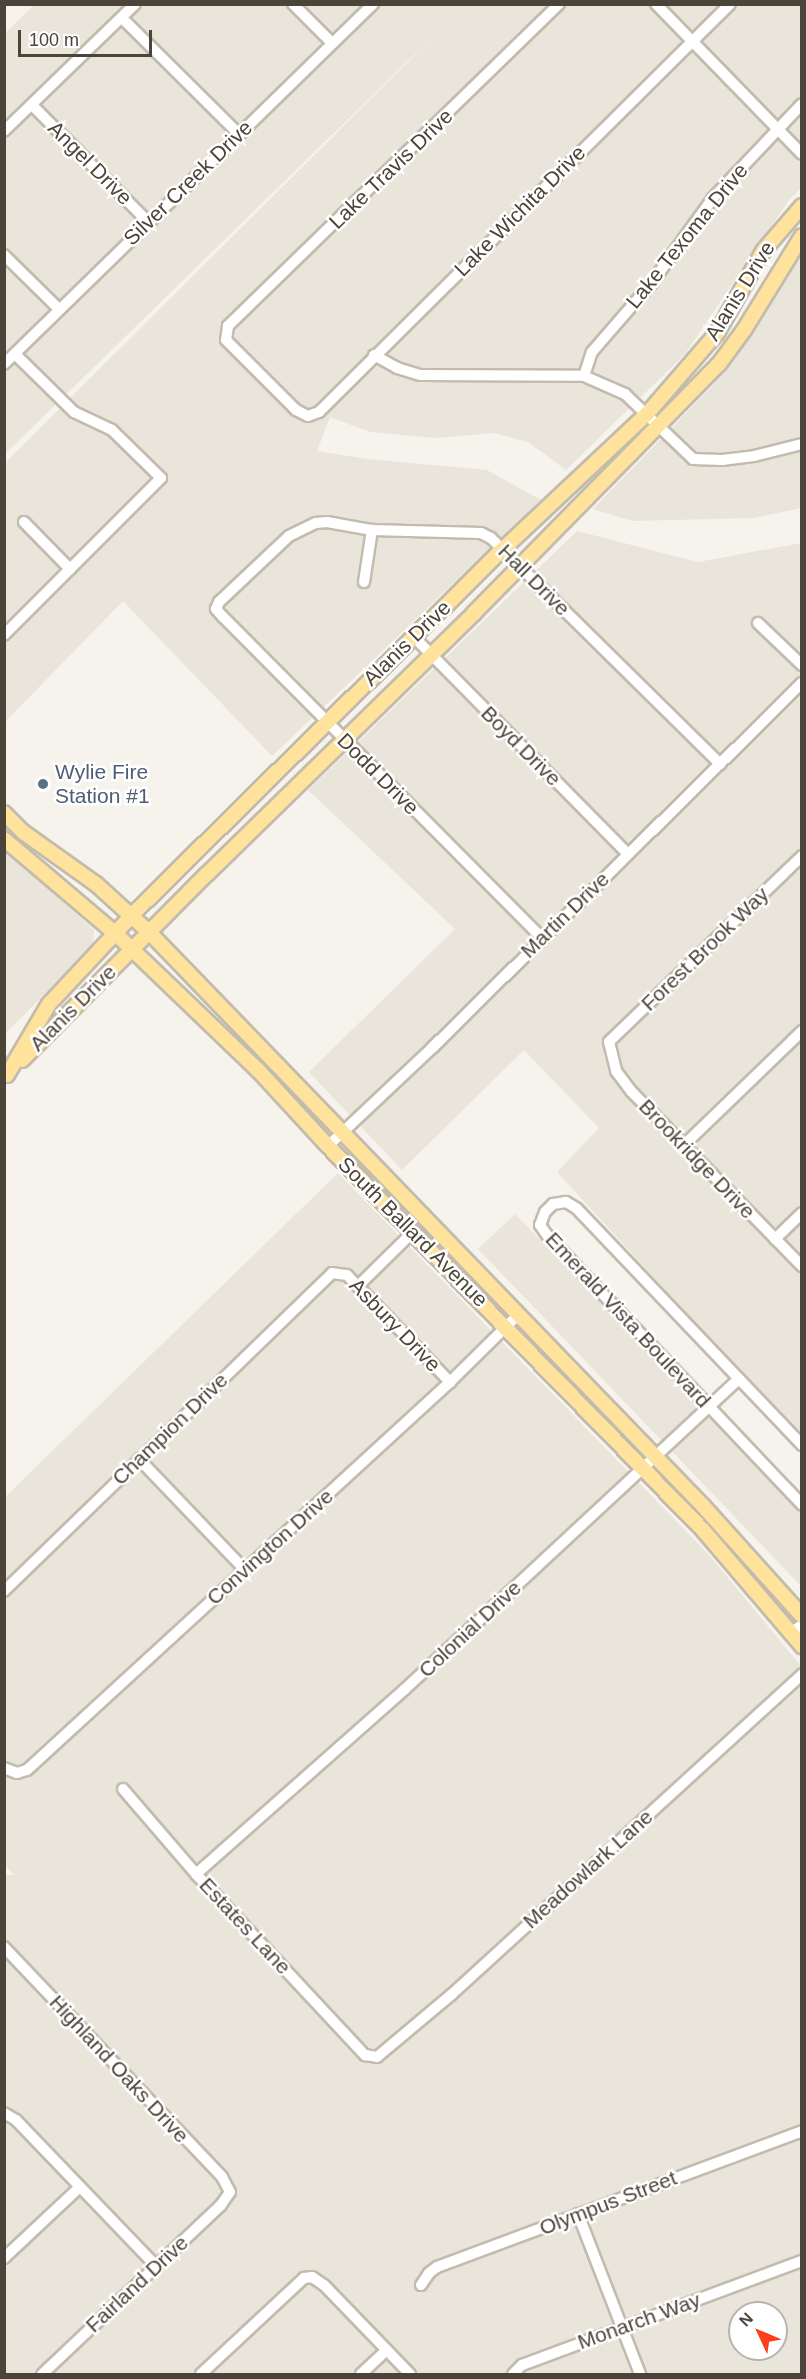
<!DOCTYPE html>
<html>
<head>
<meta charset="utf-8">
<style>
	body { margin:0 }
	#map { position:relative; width:806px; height:2379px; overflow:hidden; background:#f6f3ec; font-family:Helvetica,sans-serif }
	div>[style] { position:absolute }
	.residential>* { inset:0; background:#eae5da }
	.roads { filter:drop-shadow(2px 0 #c2bbae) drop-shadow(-2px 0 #c2bbae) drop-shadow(0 2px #c2bbae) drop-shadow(0 -2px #c2bbae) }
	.minor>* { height:10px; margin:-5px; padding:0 5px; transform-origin:5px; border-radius:5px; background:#fff }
	.major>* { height:14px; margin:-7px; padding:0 7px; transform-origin:7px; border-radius:7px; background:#ffe39c }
	.dots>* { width:16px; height:16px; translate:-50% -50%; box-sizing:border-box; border:3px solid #fff; border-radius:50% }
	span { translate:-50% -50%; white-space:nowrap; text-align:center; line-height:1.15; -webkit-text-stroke:5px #fff; paint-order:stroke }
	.street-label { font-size:21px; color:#4b4439 }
	.service-label { font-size:21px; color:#4e5e75 }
	.left { translate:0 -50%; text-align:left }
	.frame { position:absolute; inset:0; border:6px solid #4b4439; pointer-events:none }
	.north { position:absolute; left:728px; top:2301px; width:60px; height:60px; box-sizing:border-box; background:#fff; border:2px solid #b7b4b0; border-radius:50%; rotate:314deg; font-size:16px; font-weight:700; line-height:24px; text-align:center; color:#4b4439 }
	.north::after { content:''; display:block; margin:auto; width:21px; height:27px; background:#fc3f1d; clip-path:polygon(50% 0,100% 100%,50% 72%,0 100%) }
	.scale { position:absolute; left:18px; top:30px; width:134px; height:27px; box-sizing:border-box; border:3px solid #4b4439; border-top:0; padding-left:8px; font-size:18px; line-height:21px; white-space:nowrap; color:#4b4439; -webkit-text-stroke:4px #fff; paint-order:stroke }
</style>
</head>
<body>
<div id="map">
	<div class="residential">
		<i style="clip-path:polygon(34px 5px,801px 5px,801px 188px,789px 200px,685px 354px,566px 470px,528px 442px,493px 433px,437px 438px,370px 432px,330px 417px,317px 451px,367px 459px,487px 470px,541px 500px,272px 756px,123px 601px,5px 722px,5px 463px,456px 14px,5px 454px,5px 33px)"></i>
		<i style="clip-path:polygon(801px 248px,801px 508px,754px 518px,632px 521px,593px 509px,713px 385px,735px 355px)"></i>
		<i style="clip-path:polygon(577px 531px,698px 562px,801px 543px,801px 1438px,557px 1172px,599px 1128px,524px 1050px,402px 1170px,309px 1072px,455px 929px,308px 790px)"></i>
		<i style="clip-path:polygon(5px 849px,94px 930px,93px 945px,5px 1034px)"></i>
		<i style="clip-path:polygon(evenodd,338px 1173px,709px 1555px,801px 1666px,801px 2374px,5px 2374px,4px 1875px,14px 1875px,5px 1865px,5px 1497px,338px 1173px,740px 2313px,776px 2313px,776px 2349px,740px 2349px,740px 2313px)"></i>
		<i style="clip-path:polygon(515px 1214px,801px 1509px,801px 1586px,478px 1249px)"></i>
	</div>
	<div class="roads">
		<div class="minor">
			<i style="left:293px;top:4px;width:55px;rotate:45deg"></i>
			<i style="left:559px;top:4px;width:462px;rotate:135.8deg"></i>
			<i style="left:228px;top:326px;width:14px;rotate:98deg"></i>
			<i style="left:226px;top:340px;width:99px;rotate:45deg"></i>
			<i style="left:296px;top:410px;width:13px;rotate:27deg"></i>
			<i style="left:308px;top:416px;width:12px;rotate:-20deg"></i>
			<i style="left:319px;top:412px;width:579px;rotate:-44.79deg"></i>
			<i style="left:656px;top:4px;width:209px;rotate:45.8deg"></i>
			<i style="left:122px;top:18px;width:165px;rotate:44.8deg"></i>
			<i style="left:32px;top:105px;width:165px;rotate:45.2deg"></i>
			<i style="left:4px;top:131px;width:182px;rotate:-44.1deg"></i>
			<i style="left:4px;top:255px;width:77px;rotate:44.5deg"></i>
			<i style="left:374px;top:355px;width:26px;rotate:29deg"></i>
			<i style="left:397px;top:368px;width:24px;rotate:17deg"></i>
			<i style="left:420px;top:375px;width:164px;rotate:0.3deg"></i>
			<i style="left:584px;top:376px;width:45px;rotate:23.7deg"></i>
			<i style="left:625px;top:394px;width:94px;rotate:43.7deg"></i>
			<i style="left:693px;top:459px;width:29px;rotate:2deg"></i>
			<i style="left:722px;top:460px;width:32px;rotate:-7deg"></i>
			<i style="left:754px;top:456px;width:49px;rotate:-14deg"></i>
			<i style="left:4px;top:364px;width:516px;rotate:-44.29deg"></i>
			<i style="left:584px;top:376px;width:25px;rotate:-72deg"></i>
			<i style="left:592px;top:352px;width:90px;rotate:-49.1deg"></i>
			<i style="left:651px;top:284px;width:106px;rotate:-54.2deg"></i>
			<i style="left:713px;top:198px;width:129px;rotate:-46.6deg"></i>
			<i style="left:24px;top:522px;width:66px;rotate:45.6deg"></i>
			<i style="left:364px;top:582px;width:53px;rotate:-81.3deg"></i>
			<i style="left:758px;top:623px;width:61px;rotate:43.7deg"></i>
			<i style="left:4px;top:635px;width:222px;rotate:-45deg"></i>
			<i style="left:161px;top:478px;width:69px;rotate:-135.6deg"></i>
			<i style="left:112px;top:430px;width:42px;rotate:-154.7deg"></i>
			<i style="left:74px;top:412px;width:83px;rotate:-135.5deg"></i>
			<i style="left:414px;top:637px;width:305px;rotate:45.4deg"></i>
			<i style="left:802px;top:856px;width:268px;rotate:136.1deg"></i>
			<i style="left:609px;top:1042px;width:30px;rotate:76deg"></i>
			<i style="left:616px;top:1071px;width:25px;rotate:53deg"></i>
			<i style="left:631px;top:1091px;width:245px;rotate:45.7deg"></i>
			<i style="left:541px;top:937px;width:451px;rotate:-134.8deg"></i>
			<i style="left:223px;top:617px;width:11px;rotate:-131deg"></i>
			<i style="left:216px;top:609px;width:8px;rotate:-67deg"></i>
			<i style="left:219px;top:602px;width:96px;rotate:-43.3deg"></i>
			<i style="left:289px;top:536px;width:30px;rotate:-26deg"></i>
			<i style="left:316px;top:523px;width:11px;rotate:-5deg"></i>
			<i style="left:327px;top:522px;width:46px;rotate:10.1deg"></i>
			<i style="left:372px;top:530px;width:109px;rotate:1.6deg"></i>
			<i style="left:481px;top:533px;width:11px;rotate:27deg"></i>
			<i style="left:491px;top:538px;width:322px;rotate:44.6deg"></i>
			<i style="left:684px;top:1145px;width:164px;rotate:-44deg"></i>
			<i style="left:328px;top:1146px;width:144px;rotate:-43.3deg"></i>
			<i style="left:433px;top:1047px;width:518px;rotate:-44.61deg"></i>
			<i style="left:775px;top:1239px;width:37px;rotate:-44deg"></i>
			<i style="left:358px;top:1286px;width:77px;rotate:-44.5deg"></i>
			<i style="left:802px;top:1445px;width:327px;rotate:-133.6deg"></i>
			<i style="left:576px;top:1208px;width:12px;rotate:-149deg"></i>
			<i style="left:566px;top:1202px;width:13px;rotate:171deg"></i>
			<i style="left:553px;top:1204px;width:11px;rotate:135deg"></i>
			<i style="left:545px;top:1212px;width:14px;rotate:111deg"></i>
			<i style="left:540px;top:1225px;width:12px;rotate:55deg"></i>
			<i style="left:547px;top:1235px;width:371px;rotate:46.6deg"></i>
			<i style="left:139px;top:1459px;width:153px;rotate:46.3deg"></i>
			<i style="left:4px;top:1591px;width:457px;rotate:-44.1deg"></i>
			<i style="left:332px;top:1273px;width:15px;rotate:8deg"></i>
			<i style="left:347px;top:1275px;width:149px;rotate:46.1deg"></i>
			<i style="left:791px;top:1632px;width:13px;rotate:-32deg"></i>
			<i style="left:4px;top:1768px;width:14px;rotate:21deg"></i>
			<i style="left:17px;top:1773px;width:10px;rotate:-17deg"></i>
			<i style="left:27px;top:1770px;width:574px;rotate:-42.53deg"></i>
			<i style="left:450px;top:1382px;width:95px;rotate:-44.6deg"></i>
			<i style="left:123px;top:1789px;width:112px;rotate:49.3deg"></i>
			<i style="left:196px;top:1874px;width:248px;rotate:47deg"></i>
			<i style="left:365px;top:2055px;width:12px;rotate:9deg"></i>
			<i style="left:377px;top:2057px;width:97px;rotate:-40deg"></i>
			<i style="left:451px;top:1995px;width:476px;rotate:-42.4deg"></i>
			<i style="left:196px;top:1874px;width:278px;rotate:-41.5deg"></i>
			<i style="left:404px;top:1690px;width:457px;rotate:-42.9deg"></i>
			<i style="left:4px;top:1947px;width:317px;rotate:46.5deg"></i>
			<i style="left:222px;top:2177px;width:17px;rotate:62deg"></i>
			<i style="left:230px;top:2192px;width:16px;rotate:125deg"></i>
			<i style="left:221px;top:2205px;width:246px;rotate:136.6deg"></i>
			<i style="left:4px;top:2113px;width:14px;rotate:30deg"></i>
			<i style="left:16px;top:2120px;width:201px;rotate:46.2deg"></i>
			<i style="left:578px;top:2214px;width:172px;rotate:68.8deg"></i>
			<i style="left:4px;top:2258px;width:104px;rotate:-43.1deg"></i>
			<i style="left:421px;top:2285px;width:14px;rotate:-56deg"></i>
			<i style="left:429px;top:2273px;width:10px;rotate:-37deg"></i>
			<i style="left:437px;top:2267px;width:390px;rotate:-20.4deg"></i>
			<i style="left:201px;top:2374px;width:141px;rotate:-43deg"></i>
			<i style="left:304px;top:2278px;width:8px;rotate:-7deg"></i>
			<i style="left:312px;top:2277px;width:14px;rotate:34deg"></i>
			<i style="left:324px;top:2285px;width:124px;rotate:46deg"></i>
			<i style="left:361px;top:2374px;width:35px;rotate:-43deg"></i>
			<i style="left:513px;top:2374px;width:13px;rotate:-45deg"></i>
			<i style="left:522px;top:2365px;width:299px;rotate:-20.4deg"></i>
		</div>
		<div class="major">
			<i style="left:4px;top:813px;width:27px;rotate:45deg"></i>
			<i style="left:23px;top:832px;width:90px;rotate:35.5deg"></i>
			<i style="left:96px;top:884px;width:72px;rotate:42.2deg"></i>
			<i style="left:149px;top:932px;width:799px;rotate:46.01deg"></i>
			<i style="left:704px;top:1507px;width:147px;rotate:48deg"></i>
			<i style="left:4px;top:839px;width:147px;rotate:40.3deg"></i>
			<i style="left:116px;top:934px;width:197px;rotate:43.8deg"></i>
			<i style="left:258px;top:1070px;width:103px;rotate:47.4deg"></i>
			<i style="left:328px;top:1146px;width:537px;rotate:45.68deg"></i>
			<i style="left:703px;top:1530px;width:153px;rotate:49.5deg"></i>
			<i style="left:22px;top:1060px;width:262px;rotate:-45.2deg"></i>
			<i style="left:207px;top:874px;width:373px;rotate:-44.3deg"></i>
			<i style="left:474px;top:613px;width:349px;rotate:-45.5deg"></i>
			<i style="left:719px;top:364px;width:42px;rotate:-53.7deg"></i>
			<i style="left:744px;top:330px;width:110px;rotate:-58.3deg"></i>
			<i style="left:7px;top:1075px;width:82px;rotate:-59.4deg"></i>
			<i style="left:49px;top:1004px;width:129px;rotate:-46.9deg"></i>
			<i style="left:137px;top:910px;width:514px;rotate:-44.61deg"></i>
			<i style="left:503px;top:549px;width:197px;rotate:-43.2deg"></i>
			<i style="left:647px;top:414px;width:107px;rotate:-49.2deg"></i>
			<i style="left:717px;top:333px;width:95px;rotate:-60.5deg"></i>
			<i style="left:764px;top:250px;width:58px;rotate:-49.2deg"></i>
		</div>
	</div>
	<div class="dots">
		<i style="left:43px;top:784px;background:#5c6f8a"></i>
	</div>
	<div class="street-label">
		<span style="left:90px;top:163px;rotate:45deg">Angel Drive</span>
		<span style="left:391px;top:169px;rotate:-44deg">Lake Travis Drive</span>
		<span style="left:188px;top:183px;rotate:-44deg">Silver Creek Drive</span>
		<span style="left:520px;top:211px;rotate:-45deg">Lake Wichita Drive</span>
		<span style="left:687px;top:236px;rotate:-51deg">Lake Texoma Drive</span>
		<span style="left:740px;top:291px;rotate:-58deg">Alanis Drive</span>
		<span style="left:534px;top:580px;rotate:45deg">Hall Drive</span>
		<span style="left:407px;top:643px;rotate:-44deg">Alanis Drive</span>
		<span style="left:521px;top:746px;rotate:45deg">Boyd Drive</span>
		<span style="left:378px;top:774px;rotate:45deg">Dodd Drive</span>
		<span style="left:565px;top:915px;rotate:-44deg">Martin Drive</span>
		<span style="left:705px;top:949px;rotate:-44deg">Forest Brook Way</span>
		<span style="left:73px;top:1008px;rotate:-45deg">Alanis Drive</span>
		<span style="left:697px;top:1159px;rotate:46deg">Brookridge Drive</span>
		<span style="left:413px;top:1232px;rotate:45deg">South Ballard Avenue</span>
		<span style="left:628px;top:1320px;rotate:47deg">Emerald Vista Boulevard</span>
		<span style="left:395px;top:1325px;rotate:46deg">Asbury Drive</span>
		<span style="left:170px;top:1429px;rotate:-44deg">Champion Drive</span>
		<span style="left:270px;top:1547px;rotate:-42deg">Convington Drive</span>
		<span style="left:470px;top:1629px;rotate:-43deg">Colonial Drive</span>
		<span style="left:588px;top:1869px;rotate:-42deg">Meadowlark Lane</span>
		<span style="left:245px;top:1926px;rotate:47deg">Estates Lane</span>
		<span style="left:119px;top:2069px;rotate:47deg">Highland Oaks Drive</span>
		<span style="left:608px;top:2203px;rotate:-21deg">Olympus Street</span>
		<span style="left:137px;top:2284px;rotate:-43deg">Fairland Drive</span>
		<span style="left:639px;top:2321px;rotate:-20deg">Monarch Way</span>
	</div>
	<div class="service-label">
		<span class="left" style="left:55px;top:784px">Wylie Fire<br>Station #1</span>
	</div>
	<div class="frame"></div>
	<div class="north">N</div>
	<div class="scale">100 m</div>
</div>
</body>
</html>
